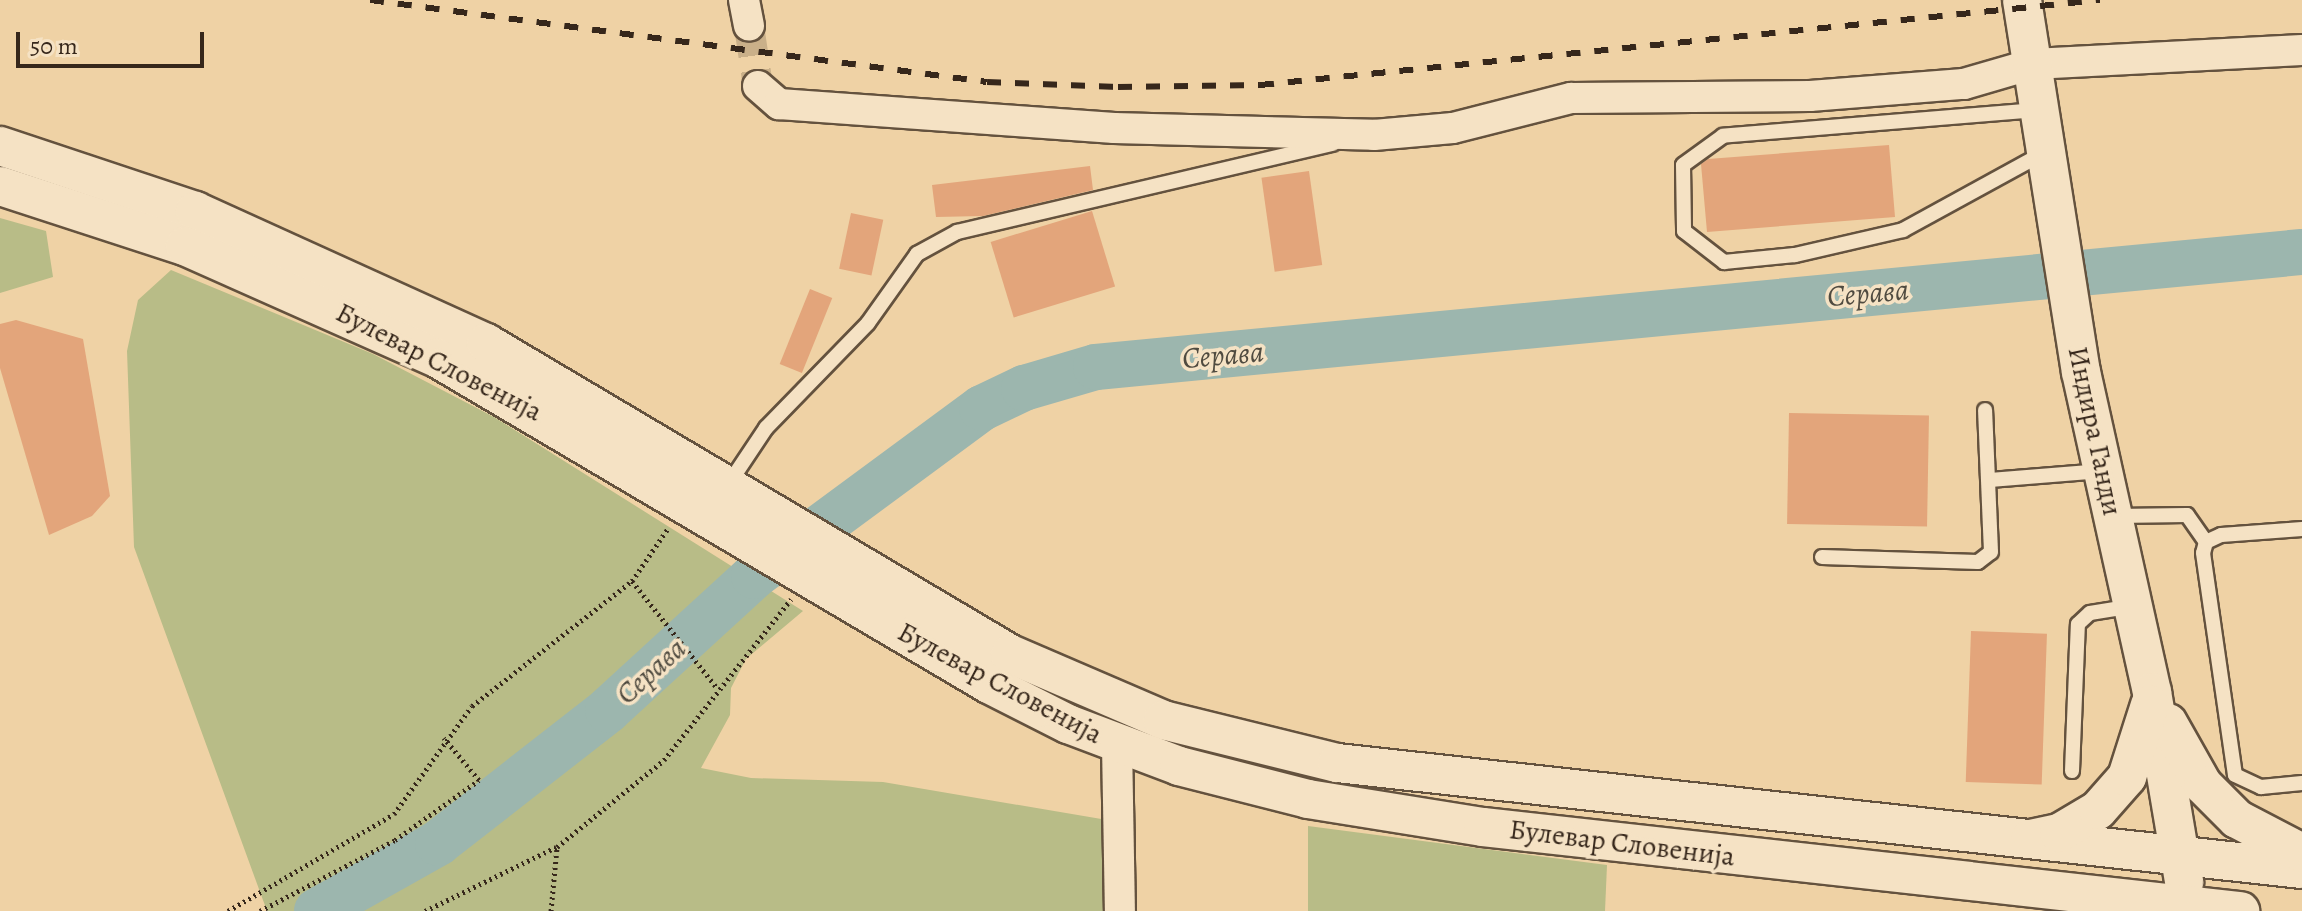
<!DOCTYPE html>
<html>
<head>
<meta charset="utf-8">
<style>
	body { margin:0 }
	#map { position:relative; width:2302px; height:911px; overflow:hidden; background:#efd2a5; font-family:Alegreya,serif }
	div>[style] { position:absolute }
	.green>* { inset:0; background:#b8bc87 }
	.river>* { height:46px; margin:-23px; padding:0 23px; transform-origin:23px; border-radius:23px; background:#9cb6ae }
	.building>* { inset:0; background:#e3a57b; transform-origin:0 0 }
	.minor-tunnel>* { height:30px; margin-top:-15px; transform-origin:0; background:repeating-linear-gradient(90deg,#cab089 0 30px,transparent 0 45px) }
	.path>* { height:5px; margin-top:-2.5px; transform-origin:0; background:repeating-linear-gradient(90deg,#36271b 0 2px,transparent 0 6px) }
	.roads { filter:drop-shadow(2px 0 #64523e) drop-shadow(-2px 0 #64523e) drop-shadow(0 2px #64523e) drop-shadow(0 -2px #64523e) }
	.service>* { height:14px; margin:-7px; padding:0 7px; transform-origin:7px; border-radius:7px; background:#f5e2c4 }
	.minor>* { height:30px; margin:-15px; padding:0 15px; transform-origin:15px; border-radius:15px; background:#f5e2c4 }
	.tertiary>* { height:38px; margin:-19px; padding:0 19px; transform-origin:19px; border-radius:19px; background:#f5e2c4 }
	.rail>* { height:6px; margin-top:-3px; transform-origin:0; background:repeating-linear-gradient(90deg,#36271b 0 14px,transparent 0 28px) }
	span { translate:-50% -50%; white-space:nowrap; text-align:center; line-height:1.15; -webkit-text-stroke:7px #f5e2c4; paint-order:stroke }
	.street-label { font-size:28px; color:#36271b }
	.water-label { font-size:30px; color:#504b40; font-style:italic }
	.scale { position:absolute; left:16px; top:32px; width:188px; height:36px; box-sizing:border-box; border:4px solid #36271b; border-top:0; padding-left:10px; font-size:24px; line-height:28px; white-space:nowrap; color:#36271b; -webkit-text-stroke:6px #f5e2c4; paint-order:stroke }
</style>
</head>
<body>
<div id="map">
	<div class="green">
		<i style="clip-path:polygon(0 218px,46px 231px,53px 277px,0 293px)"></i>
		<i style="clip-path:polygon(171px 270px,373px 354px,494px 417px,803px 611px,746px 659px,731px 688px,730px 715px,701px 768px,751px 778px,883px 782px,1119px 822px,1120px 911px,267px 911px,134px 547px,127px 351px,138px 300px)"></i>
		<i style="clip-path:polygon(1308px 826px,1607px 865px,1605px 911px,1308px 911px)"></i>
	</div>
	<div class="river">
		<i style="left:317px;top:911px;width:139px;rotate:-29.3deg"></i>
		<i style="left:438px;top:843px;width:216px;rotate:-38deg"></i>
		<i style="left:608px;top:710px;width:198px;rotate:-42.5deg"></i>
		<i style="left:754px;top:576px;width:283px;rotate:-36.4deg"></i>
		<i style="left:982px;top:408px;width:47px;rotate:-25.5deg"></i>
		<i style="left:1024px;top:388px;width:75px;rotate:-16.3deg"></i>
		<i style="left:1096px;top:367px;width:1211px;rotate:-5.45deg"></i>
	</div>
	<div class="building">
		<i style="clip-path:polygon(1889px 145px,1895px 217px,1707px 232px,1701px 164px,1708px 159px)"></i>
		<i style="clip-path:polygon(1090px 166px,1093px 190px,983px 216px,936px 217px,932px 185px)"></i>
		<i style="left:1309px;top:171px;width:95px;height:48px;rotate:82deg"></i>
		<i style="left:1092px;top:211px;width:79px;height:106px;rotate:73deg"></i>
		<i style="left:851px;top:213px;width:33px;height:57px;rotate:12deg"></i>
		<i style="left:810px;top:289px;width:24px;height:81px;rotate:22deg"></i>
		<i style="clip-path:polygon(16px 320px,83px 339px,110px 496px,92px 516px,49px 535px,0 368px,0 324px)"></i>
		<i style="left:1789px;top:413px;width:140px;height:111px;rotate:1deg"></i>
		<i style="left:1971px;top:631px;width:76px;height:151px;rotate:2deg"></i>
	</div>
	<div class="minor-tunnel">
		<i style="left:749px;top:26px;width:61px;rotate:81.5deg"></i>
	</div>
	<div class="path">
		<i style="left:632px;top:581px;width:138px;rotate:51.5deg"></i>
		<i style="left:228px;top:911px;width:192px;rotate:-30.3deg"></i>
		<i style="left:394px;top:814px;width:133px;rotate:-54.2deg"></i>
		<i style="left:472px;top:706px;width:203px;rotate:-38deg"></i>
		<i style="left:632px;top:581px;width:65px;rotate:-55.6deg"></i>
		<i style="left:260px;top:911px;width:153px;rotate:-27.7deg"></i>
		<i style="left:395px;top:840px;width:103px;rotate:-35.5deg"></i>
		<i style="left:479px;top:780px;width:55px;rotate:-129.8deg"></i>
		<i style="left:425px;top:911px;width:146px;rotate:-26deg"></i>
		<i style="left:551px;top:911px;width:64px;rotate:-84.6deg"></i>
		<i style="left:557px;top:847px;width:138px;rotate:-39.1deg"></i>
		<i style="left:664px;top:760px;width:205px;rotate:-51.7deg"></i>
	</div>
	<div class="roads">
		<div class="service">
			<i style="left:2036px;top:110px;width:314px;rotate:175.3deg"></i>
			<i style="left:1723px;top:136px;width:49px;rotate:144.1deg"></i>
			<i style="left:1683px;top:165px;width:66px;rotate:89.1deg"></i>
			<i style="left:1684px;top:231px;width:51px;rotate:37.8deg"></i>
			<i style="left:1724px;top:262px;width:71px;rotate:-5.6deg"></i>
			<i style="left:1795px;top:255px;width:111px;rotate:-13deg"></i>
			<i style="left:1903px;top:230px;width:158px;rotate:-28.7deg"></i>
			<i style="left:1990px;top:480px;width:112px;rotate:-4.6deg"></i>
			<i style="left:728px;top:485px;width:69px;rotate:-56.3deg"></i>
			<i style="left:766px;top:428px;width:146px;rotate:-45.8deg"></i>
			<i style="left:868px;top:323px;width:85px;rotate:-54.6deg"></i>
			<i style="left:917px;top:254px;width:46px;rotate:-28.8deg"></i>
			<i style="left:957px;top:232px;width:386px;rotate:-13.2deg"></i>
			<i style="left:2116px;top:516px;width:71px;rotate:-0.8deg"></i>
			<i style="left:2187px;top:515px;width:33px;rotate:55deg"></i>
			<i style="left:2302px;top:529px;width:81px;rotate:175.8deg"></i>
			<i style="left:2221px;top:535px;width:17px;rotate:155deg"></i>
			<i style="left:2206px;top:542px;width:11px;rotate:105deg"></i>
			<i style="left:2203px;top:553px;width:224px;rotate:81.8deg"></i>
			<i style="left:2235px;top:775px;width:29px;rotate:25deg"></i>
			<i style="left:2261px;top:787px;width:41px;rotate:-5.6deg"></i>
			<i style="left:1822px;top:557px;width:156px;rotate:1.8deg"></i>
			<i style="left:1978px;top:562px;width:16px;rotate:-38deg"></i>
			<i style="left:1991px;top:552px;width:142px;rotate:-92.4deg"></i>
			<i style="left:2072px;top:771px;width:147px;rotate:-87.7deg"></i>
			<i style="left:2078px;top:624px;width:16px;rotate:-43deg"></i>
			<i style="left:2090px;top:613px;width:44px;rotate:-9.2deg"></i>
		</div>
		<div class="minor">
			<i style="left:744px;top:0;width:26px;rotate:79deg"></i>
			<i style="left:758px;top:86px;width:28px;rotate:41deg"></i>
			<i style="left:779px;top:104px;width:336px;rotate:4.1deg"></i>
			<i style="left:1114px;top:128px;width:260px;rotate:1.5deg"></i>
			<i style="left:1374px;top:135px;width:79px;rotate:-5.1deg"></i>
			<i style="left:1453px;top:128px;width:122px;rotate:-14.3deg"></i>
			<i style="left:1571px;top:98px;width:239px;rotate:-0.5deg"></i>
			<i style="left:1810px;top:96px;width:154px;rotate:-4.5deg"></i>
			<i style="left:1964px;top:84px;width:72px;rotate:-16.2deg"></i>
			<i style="left:2033px;top:64px;width:269px;rotate:-3deg"></i>
			<i style="left:1117px;top:744px;width:167px;rotate:89deg"></i>
		</div>
		<div class="tertiary">
			<i style="left:2022px;top:0;width:377px;rotate:81deg"></i>
			<i style="left:2081px;top:372px;width:328px;rotate:77.5deg"></i>
			<i style="left:2152px;top:692px;width:193px;rotate:80.4deg"></i>
			<i style="left:0;top:146px;width:206px;rotate:18.4deg"></i>
			<i style="left:195px;top:211px;width:320px;rotate:24.4deg"></i>
			<i style="left:486px;top:343px;width:609px;rotate:30.69deg"></i>
			<i style="left:1010px;top:654px;width:167px;rotate:23.3deg"></i>
			<i style="left:1163px;top:720px;width:179px;rotate:13.9deg"></i>
			<i style="left:1337px;top:763px;width:971px;rotate:6.27deg"></i>
			<i style="left:0;top:186px;width:194px;rotate:18deg"></i>
			<i style="left:185px;top:246px;width:276px;rotate:24deg"></i>
			<i style="left:437px;top:358px;width:641px;rotate:30.57deg"></i>
			<i style="left:989px;top:684px;width:89px;rotate:26.9deg"></i>
			<i style="left:1068px;top:724px;width:119px;rotate:20.7deg"></i>
			<i style="left:1179px;top:766px;width:133px;rotate:14.3deg"></i>
			<i style="left:1308px;top:799px;width:177px;rotate:9.1deg"></i>
			<i style="left:1483px;top:827px;width:762px;rotate:6.33deg"></i>
			<i style="left:2168px;top:723px;width:71px;rotate:60.6deg"></i>
			<i style="left:2203px;top:785px;width:48px;rotate:45deg"></i>
			<i style="left:2237px;top:819px;width:73px;rotate:27.6deg"></i>
			<i style="left:2030px;top:839px;width:30px;rotate:-12deg"></i>
			<i style="left:2059px;top:833px;width:45px;rotate:-30.5deg"></i>
			<i style="left:2098px;top:810px;width:44px;rotate:-48.7deg"></i>
			<i style="left:2127px;top:777px;width:76px;rotate:-72.3deg"></i>
		</div>
	</div>
	<div class="rail">
		<i style="left:370px;top:0;width:622px;rotate:7.57deg"></i>
		<i style="left:987px;top:82px;width:131px;rotate:2.2deg"></i>
		<i style="left:1118px;top:87px;width:142px;rotate:-0.8deg"></i>
		<i style="left:1260px;top:85px;width:844px;rotate:-5.78deg"></i>
	</div>
	<div class="street-label">
		<span style="left:439px;top:362px;rotate:27deg">Булевар Словенија</span>
		<span style="left:2095px;top:431px;rotate:78deg">Индира Ганди</span>
		<span style="left:1000px;top:683px;rotate:28deg">Булевар Словенија</span>
		<span style="left:1622px;top:843px;rotate:7deg">Булевар Словенија</span>
	</div>
	<div class="water-label">
		<span style="left:1868px;top:293px;rotate:-5deg">Серава</span>
		<span style="left:1223px;top:355px;rotate:-5deg">Серава</span>
		<span style="left:651px;top:671px;rotate:-42deg">Серава</span>
	</div>
	<div class="scale">50 m</div>
</div>
</body>
</html>
